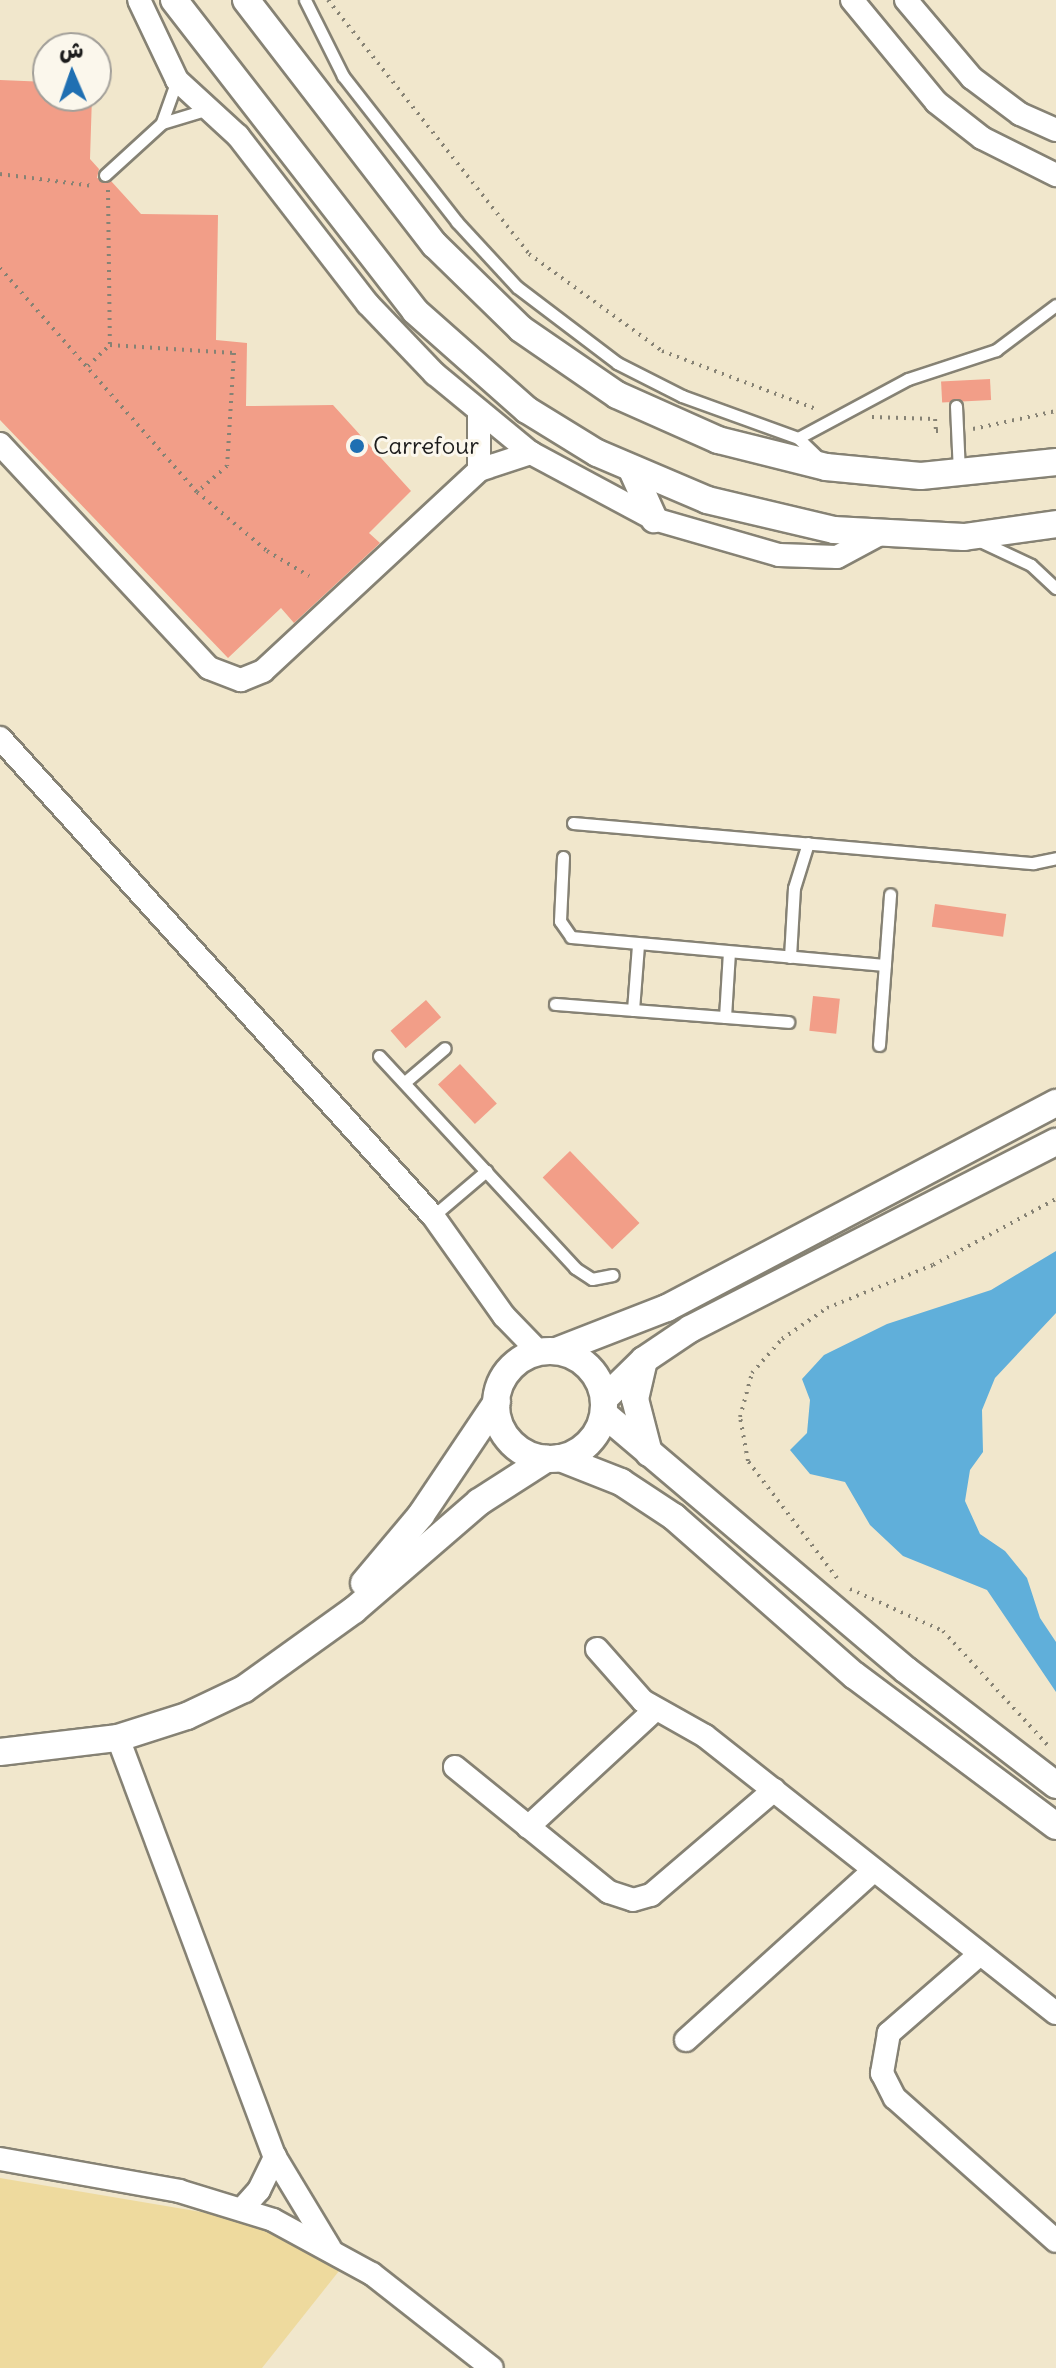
<!DOCTYPE html>
<html>
<head>
<meta charset="utf-8">
<style>
	body { margin:0 }
	#map { position:relative; width:1056px; height:2368px; overflow:hidden; background:#f1e7cc; font-family:Delius,"Playpen Sans Arabic",sans-serif }
	div>[style] { position:absolute }
	.sand>* { inset:0; background:#eeda9e }
	.water>* { inset:0; background:#60afda }
	.building>* { inset:0; background:#f29e88; transform-origin:0 0 }
	.path>* { height:4px; margin-top:-2px; transform-origin:0; background:repeating-linear-gradient(90deg,#868274 0 2px,transparent 0 8px) }
	.roads { filter:drop-shadow(2px 0 #868274) drop-shadow(-2px 0 #868274) drop-shadow(0 2px #868274) drop-shadow(0 -2px #868274) }
	.service>* { height:11px; margin:-5.5px; padding:0 5.5px; transform-origin:5.5px; border-radius:5.5px; background:#fff }
	.minor>* { height:22px; margin:-11px; padding:0 11px; transform-origin:11px; border-radius:11px; background:#fff }
	.tertiary>* { height:26px; margin:-13px; padding:0 13px; transform-origin:13px; border-radius:13px; background:#fff }
	.tertiary>.ring { margin:-13px; padding:0; box-sizing:content-box; background:none; border:26px solid #fff; border-radius:50% }
	.dots>* { width:22px; height:22px; translate:-50% -50%; box-sizing:border-box; border:4px solid #fbf7ec; border-radius:50% }
	span { translate:-50% -50%; white-space:nowrap; text-align:center; line-height:1.15; -webkit-text-stroke:6px #fbf7ec; paint-order:stroke }
	.poi-label { font-size:24px; color:#1c1c1c }
	.left { translate:0 -50%; text-align:left }
	.north { position:absolute; left:32px; top:32px; width:80px; height:80px; box-sizing:border-box; background:#fbf7ec; border:2px solid #a29f99; border-radius:50%; rotate:358deg; font-size:22px; font-weight:700; line-height:32px; text-align:center; color:#1c1c1c }
	.north::after { content:''; display:block; margin:auto; width:28px; height:36px; background:#1f6fb2; clip-path:polygon(50% 0,100% 100%,50% 72%,0 100%) }
</style>
</head>
<body>
<div id="map">
	<div class="sand">
		<i style="clip-path:polygon(0 2178px,231px 2217px,287px 2240px,339px 2271px,262px 2368px,0 2368px)"></i>
	</div>
	<div class="water">
		<i style="clip-path:polygon(1056px 1251px,1056px 1313px,995px 1378px,982px 1410px,983px 1452px,970px 1470px,965px 1501px,980px 1534px,1005px 1551px,1027px 1578px,1040px 1618px,1056px 1642px,1056px 1692px,987px 1590px,903px 1556px,870px 1525px,845px 1482px,810px 1474px,790px 1450px,807px 1433px,810px 1400px,802px 1379px,824px 1355px,887px 1324px,991px 1290px)"></i>
	</div>
	<div class="building">
		<i style="clip-path:polygon(0 80px,48px 82px,48px 96px,92px 96px,90px 159px,99px 169px,97px 178px,111px 181px,141px 214px,218px 215px,216px 340px,247px 343px,246px 406px,333px 405px,411px 491px,369px 533px,380px 543px,294px 623px,281px 608px,228px 658px,0 420px)"></i>
		<i style="left:990px;top:379px;width:21px;height:49px;rotate:87deg"></i>
		<i style="left:935px;top:904px;width:72px;height:23px;rotate:8deg"></i>
		<i style="left:813px;top:996px;width:27px;height:35px;rotate:6deg"></i>
		<i style="left:426px;top:1000px;width:23px;height:47px;rotate:49deg"></i>
		<i style="left:460px;top:1064px;width:54px;height:30px;rotate:47deg"></i>
		<i style="left:570px;top:1151px;width:100px;height:38px;rotate:46deg"></i>
	</div>
	<div class="path">
		<i style="left:328px;top:0;width:324px;rotate:51.6deg"></i>
		<i style="left:529px;top:254px;width:165px;rotate:36.1deg"></i>
		<i style="left:662px;top:351px;width:165px;rotate:20.6deg"></i>
		<i style="left:0;top:174px;width:94px;rotate:7.4deg"></i>
		<i style="left:108px;top:190px;width:155px;rotate:89.3deg"></i>
		<i style="left:110px;top:345px;width:124px;rotate:3.7deg"></i>
		<i style="left:234px;top:353px;width:113px;rotate:93.5deg"></i>
		<i style="left:227px;top:466px;width:40px;rotate:139deg"></i>
		<i style="left:0;top:268px;width:298px;rotate:48.7deg"></i>
		<i style="left:197px;top:492px;width:92px;rotate:40.1deg"></i>
		<i style="left:267px;top:551px;width:49px;rotate:30.8deg"></i>
		<i style="left:88px;top:366px;width:30px;rotate:-44deg"></i>
		<i style="left:872px;top:417px;width:63px;rotate:1.8deg"></i>
		<i style="left:935px;top:419px;width:12px;rotate:85deg"></i>
		<i style="left:936px;top:431px;width:8px"></i>
		<i style="left:973px;top:429px;width:85px;rotate:-12.2deg"></i>
		<i style="left:837px;top:1578px;width:147px;rotate:-127.3deg"></i>
		<i style="left:748px;top:1461px;width:45px;rotate:-100.3deg"></i>
		<i style="left:740px;top:1417px;width:46px;rotate:-74.7deg"></i>
		<i style="left:752px;top:1373px;width:45px;rotate:-48.6deg"></i>
		<i style="left:782px;top:1339px;width:55px;rotate:-34.6deg"></i>
		<i style="left:827px;top:1308px;width:114px;rotate:-22.1deg"></i>
		<i style="left:933px;top:1265px;width:140px;rotate:-28.2deg"></i>
		<i style="left:850px;top:1589px;width:102px;rotate:24.3deg"></i>
		<i style="left:943px;top:1631px;width:160px;rotate:47.5deg"></i>
	</div>
	<div class="roads">
		<div class="service">
			<i style="left:305px;top:0;width:85px;rotate:63.4deg"></i>
			<i style="left:343px;top:76px;width:185px;rotate:52deg"></i>
			<i style="left:457px;top:222px;width:88px;rotate:47.3deg"></i>
			<i style="left:517px;top:287px;width:126px;rotate:37.2deg"></i>
			<i style="left:617px;top:363px;width:73px;rotate:26.9deg"></i>
			<i style="left:682px;top:396px;width:123px;rotate:19.9deg"></i>
			<i style="left:798px;top:438px;width:32px;rotate:44deg"></i>
			<i style="left:162px;top:122px;width:45px;rotate:-70.3deg"></i>
			<i style="left:105px;top:175px;width:77px;rotate:-42.4deg"></i>
			<i style="left:162px;top:123px;width:45px;rotate:-16.8deg"></i>
			<i style="left:956px;top:406px;width:67px;rotate:87.4deg"></i>
			<i style="left:798px;top:438px;width:125px;rotate:-28.2deg"></i>
			<i style="left:908px;top:379px;width:93px;rotate:-18.2deg"></i>
			<i style="left:996px;top:350px;width:75px;rotate:-36.9deg"></i>
			<i style="left:980px;top:541px;width:56px;rotate:25.2deg"></i>
			<i style="left:1031px;top:565px;width:34px;rotate:43deg"></i>
			<i style="left:573px;top:823px;width:462px;rotate:5deg"></i>
			<i style="left:1033px;top:863px;width:24px;rotate:-12deg"></i>
			<i style="left:563px;top:857px;width:64px;rotate:92.7deg"></i>
			<i style="left:560px;top:921px;width:19px;rotate:55deg"></i>
			<i style="left:571px;top:937px;width:315px;rotate:5.1deg"></i>
			<i style="left:790px;top:957px;width:69px;rotate:-86.7deg"></i>
			<i style="left:794px;top:888px;width:47px;rotate:-72.7deg"></i>
			<i style="left:555px;top:1004px;width:234px;rotate:4.4deg"></i>
			<i style="left:633px;top:1010px;width:65px;rotate:-85.6deg"></i>
			<i style="left:725px;top:1017px;width:65px;rotate:-86.5deg"></i>
			<i style="left:879px;top:1045px;width:151px;rotate:-85.8deg"></i>
			<i style="left:379px;top:1056px;width:289px;rotate:47.2deg"></i>
			<i style="left:575px;top:1268px;width:20px;rotate:33deg"></i>
			<i style="left:592px;top:1279px;width:21px;rotate:-11deg"></i>
			<i style="left:405px;top:1082px;width:52px;rotate:-40.4deg"></i>
			<i style="left:433px;top:1216px;width:70px;rotate:-40.3deg"></i>
		</div>
		<div class="minor">
			<i style="left:139px;top:0;width:89px;rotate:64.6deg"></i>
			<i style="left:177px;top:80px;width:83px;rotate:42.6deg"></i>
			<i style="left:238px;top:136px;width:212px;rotate:52.3deg"></i>
			<i style="left:368px;top:304px;width:97px;rotate:46.3deg"></i>
			<i style="left:435px;top:374px;width:124px;rotate:39.5deg"></i>
			<i style="left:531px;top:453px;width:140px;rotate:28.2deg"></i>
			<i style="left:654px;top:519px;width:130px;rotate:16.1deg"></i>
			<i style="left:779px;top:555px;width:58px;rotate:2deg"></i>
			<i style="left:837px;top:557px;width:47px;rotate:-28.2deg"></i>
			<i style="left:852px;top:0;width:132px;rotate:50.5deg"></i>
			<i style="left:936px;top:102px;width:58px;rotate:38deg"></i>
			<i style="left:982px;top:138px;width:83px;rotate:26.6deg"></i>
			<i style="left:906px;top:0;width:102px;rotate:49.8deg"></i>
			<i style="left:972px;top:78px;width:60px;rotate:36.9deg"></i>
			<i style="left:1020px;top:114px;width:39px;rotate:24deg"></i>
			<i style="left:0;top:444px;width:306px;rotate:47deg"></i>
			<i style="left:209px;top:668px;width:34px;rotate:21deg"></i>
			<i style="left:241px;top:680px;width:24px;rotate:-22deg"></i>
			<i style="left:263px;top:671px;width:295px;rotate:-42.9deg"></i>
			<i style="left:479px;top:470px;width:55px;rotate:-18.1deg"></i>
			<i style="left:479px;top:470px;width:57px;rotate:-90deg"></i>
			<i style="left:0;top:738px;width:645px;rotate:47.83deg"></i>
			<i style="left:433px;top:1216px;width:123px;rotate:54.6deg"></i>
			<i style="left:504px;top:1316px;width:50px;rotate:45.8deg"></i>
			<i style="left:597px;top:1649px;width:69px;rotate:48.5deg"></i>
			<i style="left:643px;top:1701px;width:71px;rotate:29.4deg"></i>
			<i style="left:705px;top:1736px;width:447px;rotate:38.3deg"></i>
			<i style="left:118px;top:1738px;width:447px;rotate:69.5deg"></i>
			<i style="left:275px;top:2157px;width:106px;rotate:58.9deg"></i>
			<i style="left:455px;top:1767px;width:198px;rotate:39.1deg"></i>
			<i style="left:609px;top:1892px;width:25px;rotate:18deg"></i>
			<i style="left:633px;top:1900px;width:19px;rotate:-16deg"></i>
			<i style="left:651px;top:1895px;width:162px;rotate:-40.5deg"></i>
			<i style="left:528px;top:1827px;width:173px;rotate:-42.7deg"></i>
			<i style="left:980px;top:1954px;width:121px;rotate:139deg"></i>
			<i style="left:889px;top:2033px;width:41px;rotate:99.9deg"></i>
			<i style="left:882px;top:2073px;width:28px;rotate:63deg"></i>
			<i style="left:895px;top:2098px;width:215px;rotate:41.6deg"></i>
			<i style="left:686px;top:2040px;width:253px;rotate:-42.1deg"></i>
			<i style="left:0;top:2159px;width:182px;rotate:10.1deg"></i>
			<i style="left:179px;top:2191px;width:98px;rotate:17.1deg"></i>
			<i style="left:273px;top:2220px;width:113px;rotate:28.6deg"></i>
			<i style="left:372px;top:2274px;width:152px;rotate:38.1deg"></i>
			<i style="left:242px;top:2209px;width:25px;rotate:-48deg"></i>
			<i style="left:259px;top:2190px;width:37px;rotate:-64deg"></i>
		</div>
		<div class="tertiary">
			<i style="left:174px;top:0;width:393px;rotate:52.2deg"></i>
			<i style="left:415px;top:311px;width:149px;rotate:41.5deg"></i>
			<i style="left:527px;top:410px;width:82px;rotate:31.6deg"></i>
			<i style="left:597px;top:453px;width:120px;rotate:23.1deg"></i>
			<i style="left:707px;top:500px;width:130px;rotate:13.3deg"></i>
			<i style="left:834px;top:530px;width:130px;rotate:3.1deg"></i>
			<i style="left:964px;top:537px;width:93px;rotate:-8deg"></i>
			<i style="left:246px;top:0;width:309px;rotate:52.4deg"></i>
			<i style="left:435px;top:245px;width:120px;rotate:44.3deg"></i>
			<i style="left:521px;top:329px;width:116px;rotate:34.5deg"></i>
			<i style="left:617px;top:395px;width:111px;rotate:24deg"></i>
			<i style="left:718px;top:440px;width:111px;rotate:14deg"></i>
			<i style="left:826px;top:467px;width:95px;rotate:5.4deg"></i>
			<i style="left:921px;top:476px;width:136px;rotate:-5.9deg"></i>
			<i style="left:632px;top:470px;width:54px;rotate:65.8deg"></i>
			<i style="left:556px;top:1351px;width:119px;rotate:-21.2deg"></i>
			<i style="left:667px;top:1308px;width:440px;rotate:-27.8deg"></i>
			<i class="ring" style="left:496px;top:1351px;width:82px;height:82px"></i>
			<i style="left:644px;top:1360px;width:40px;rotate:103deg"></i>
			<i style="left:635px;top:1399px;width:56px;rotate:75.5deg"></i>
			<i style="left:604px;top:1399px;width:56px;rotate:-44.3deg"></i>
			<i style="left:644px;top:1360px;width:55px;rotate:-34deg"></i>
			<i style="left:690px;top:1329px;width:411px;rotate:-27.1deg"></i>
			<i style="left:604px;top:1414px;width:396px;rotate:40.3deg"></i>
			<i style="left:906px;top:1670px;width:189px;rotate:37.5deg"></i>
			<i style="left:560px;top:1458px;width:66px;rotate:21.5deg"></i>
			<i style="left:621px;top:1482px;width:64px;rotate:33.4deg"></i>
			<i style="left:674px;top:1517px;width:240px;rotate:41.3deg"></i>
			<i style="left:854px;top:1675px;width:252px;rotate:36.8deg"></i>
			<i style="left:364px;top:1583px;width:89px;rotate:-50deg"></i>
			<i style="left:421px;top:1515px;width:136px;rotate:-56.1deg"></i>
			<i style="left:0;top:1752px;width:119px;rotate:-6.8deg"></i>
			<i style="left:118px;top:1738px;width:72px;rotate:-17.7deg"></i>
			<i style="left:187px;top:1716px;width:63px;rotate:-25.3deg"></i>
			<i style="left:244px;top:1689px;width:135px;rotate:-35.7deg"></i>
			<i style="left:354px;top:1610px;width:165px;rotate:-40.8deg"></i>
			<i style="left:479px;top:1502px;width:80px;rotate:-32.7deg"></i>
		</div>
	</div>
	<div class="dots">
		<i style="left:357px;top:446px;background:#1f6fb2"></i>
	</div>
	<div class="poi-label">
		<span class="left" style="left:373px;top:446px">Carrefour</span>
	</div>
	<div class="north">ش</div>
</div>
</body>
</html>
